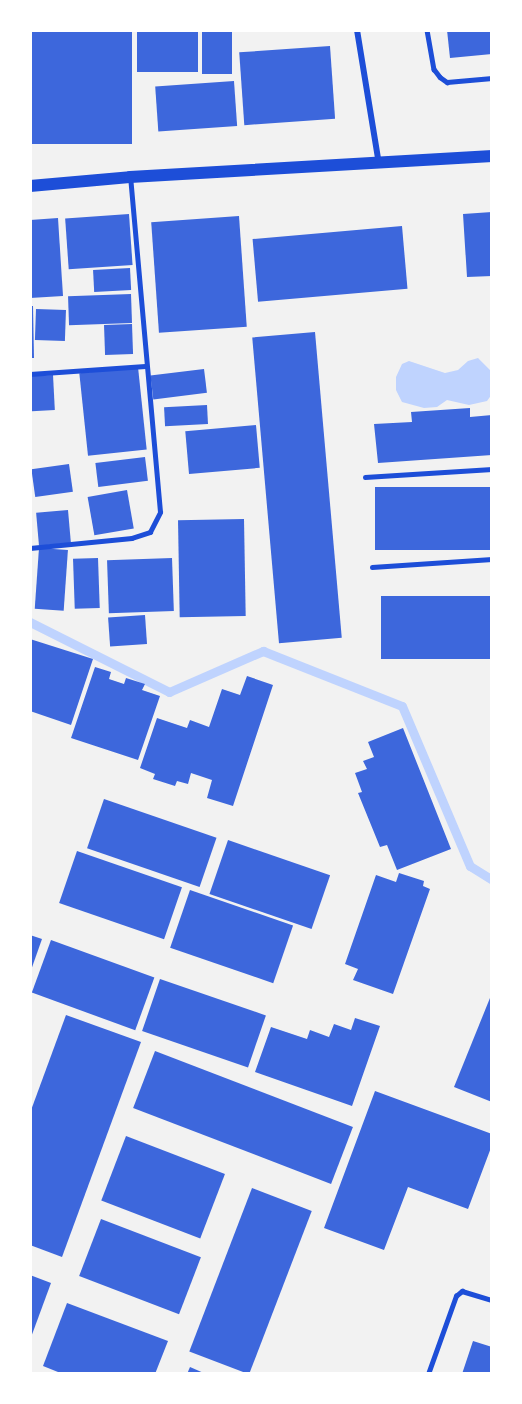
<!DOCTYPE html>
<html>
<head>
<meta charset="utf-8">
<style>
	body { margin:0 }
	#map { position:relative; width:522px; height:1404px; overflow:hidden; background:#f2f2f2; font-family:Montserrat,sans-serif }
	div>[style] { position:absolute }
	.water>* { inset:0; background:#bfd3fe }
	.stream>* { height:9px; margin:-4.5px; padding:0 4.5px; transform-origin:4.5px; border-radius:4.5px; background:#bfd3fe }
	.building>* { inset:0; background:#3d67dc; transform-origin:0 0 }
	.service>* { height:4.5px; margin:-2.25px; padding:0 2.25px; transform-origin:2.25px; border-radius:2.25px; background:#1d4ed8 }
	.minor>* { height:6px; margin:-3px; padding:0 3px; transform-origin:3px; border-radius:3px; background:#1d4ed8 }
	.secondary>* { height:12px; margin:-6px; padding:0 6px; transform-origin:6px; border-radius:6px; background:#1d4ed8 }
	span { translate:-50% -50%; white-space:nowrap; text-align:center; line-height:1.15; -webkit-text-stroke:4.5px #fff; paint-order:stroke }
	.frame { position:absolute; inset:0; border:32px solid #fff; pointer-events:none }
</style>
</head>
<body>
<div id="map">
	<div class="water">
		<i style="clip-path:polygon(478px 358px,492px 372px,492px 394px,487px 401px,469px 405px,447px 400px,437px 407px,424px 408px,402px 402px,396px 390px,396px 377px,402px 364px,409px 361px,445px 373px,458px 370px,468px 361px)"></i>
	</div>
	<div class="stream">
		<i style="left:30px;top:622px;width:156px;rotate:26.7deg"></i>
		<i style="left:169px;top:692px;width:103px;rotate:-23.6deg"></i>
		<i style="left:263px;top:651px;width:149px;rotate:21.6deg"></i>
		<i style="left:402px;top:706px;width:174px;rotate:67deg"></i>
		<i style="left:470px;top:866px;width:26px;rotate:32deg"></i>
	</div>
	<div class="building">
		<i style="left:31px;top:30px;width:101px;height:114px"></i>
		<i style="left:137px;top:30px;width:61px;height:42px"></i>
		<i style="left:202px;top:30px;width:30px;height:44px"></i>
		<i style="clip-path:polygon(447px 30px,492px 30px,492px 54px,450px 58px)"></i>
		<i style="left:330px;top:46px;width:73px;height:91px;rotate:86deg"></i>
		<i style="clip-path:polygon(30px 80px,32px 80px,35px 127px,30px 127px)"></i>
		<i style="left:234px;top:81px;width:45px;height:79px;rotate:86deg"></i>
		<i style="clip-path:polygon(492px 212px,492px 276px,467px 277px,463px 214px)"></i>
		<i style="left:129px;top:214px;width:51px;height:64px;rotate:86deg"></i>
		<i style="left:239px;top:216px;width:111px;height:88px;rotate:86deg"></i>
		<i style="clip-path:polygon(58px 218px,63px 296px,30px 298px,30px 220px)"></i>
		<i style="left:402px;top:226px;width:63px;height:150px;rotate:85deg"></i>
		<i style="left:130px;top:268px;width:22px;height:37px;rotate:87deg"></i>
		<i style="left:131px;top:294px;width:29px;height:63px;rotate:88deg"></i>
		<i style="clip-path:polygon(30px 306px,33px 306px,34px 358px,30px 358px)"></i>
		<i style="left:36px;top:309px;width:30px;height:31px;rotate:2deg"></i>
		<i style="left:132px;top:324px;width:30px;height:28px;rotate:88deg"></i>
		<i style="left:315px;top:332px;width:307px;height:63px;rotate:85deg"></i>
		<i style="left:138px;top:367px;width:83px;height:59px;rotate:84deg"></i>
		<i style="left:204px;top:369px;width:24px;height:54px;rotate:83deg"></i>
		<i style="left:53px;top:375px;width:35px;height:23px;rotate:87deg"></i>
		<i style="left:207px;top:405px;width:19px;height:43px;rotate:87deg"></i>
		<i style="clip-path:polygon(470px 408px,470px 417px,492px 415px,492px 455px,378px 463px,374px 424px,412px 422px,411px 412px)"></i>
		<i style="left:256px;top:425px;width:43px;height:71px;rotate:85deg"></i>
		<i style="left:145px;top:457px;width:24px;height:50px;rotate:83deg"></i>
		<i style="left:69px;top:464px;width:28px;height:38px;rotate:82deg"></i>
		<i style="left:492px;top:487px;width:63px;height:117px;rotate:90deg"></i>
		<i style="left:127px;top:490px;width:39px;height:40px;rotate:80deg"></i>
		<i style="left:68px;top:510px;width:33px;height:32px;rotate:85deg"></i>
		<i style="left:244px;top:519px;width:97px;height:66px;rotate:89deg"></i>
		<i style="left:39px;top:548px;width:29px;height:61px;rotate:4deg"></i>
		<i style="left:98px;top:558px;width:50px;height:25px;rotate:88deg"></i>
		<i style="left:172px;top:558px;width:53px;height:65px;rotate:88deg"></i>
		<i style="left:492px;top:596px;width:63px;height:111px;rotate:90deg"></i>
		<i style="left:145px;top:615px;width:29px;height:37px;rotate:86deg"></i>
		<i style="clip-path:polygon(30px 639px,93px 659px,71px 725px,30px 711px)"></i>
		<i style="clip-path:polygon(95px 667px,111px 672px,109px 679px,124px 684px,126px 678px,145px 684px,142px 690px,160px 696px,138px 760px,71px 738px)"></i>
		<i style="clip-path:polygon(247px 676px,273px 685px,233px 806px,207px 798px,212px 780px,191px 773px,188px 784px,177px 781px,175px 786px,153px 779px,155px 774px,140px 768px,157px 718px,187px 728px,190px 720px,209px 727px,222px 689px,240px 695px)"></i>
		<i style="clip-path:polygon(403px 728px,451px 849px,397px 870px,387px 845px,380px 847px,358px 793px,362px 792px,355px 773px,367px 769px,363px 761px,374px 757px,368px 742px)"></i>
		<i style="left:104px;top:799px;width:119px;height:52px;rotate:19deg"></i>
		<i style="left:228px;top:840px;width:108px;height:57px;rotate:19deg"></i>
		<i style="left:77px;top:851px;width:111px;height:55px;rotate:19deg"></i>
		<i style="clip-path:polygon(399px 873px,424px 881px,423px 886px,430px 889px,393px 994px,353px 980px,358px 969px,345px 964px,376px 875px,396px 882px)"></i>
		<i style="left:190px;top:890px;width:109px;height:61px;rotate:19deg"></i>
		<i style="clip-path:polygon(30px 935px,42px 939px,30px 973px)"></i>
		<i style="left:51px;top:940px;width:110px;height:56px;rotate:20deg"></i>
		<i style="left:160px;top:979px;width:112px;height:55px;rotate:19deg"></i>
		<i style="clip-path:polygon(492px 993px,492px 1102px,454px 1087px)"></i>
		<i style="clip-path:polygon(66px 1015px,141px 1042px,62px 1257px,30px 1245px,30px 1113px)"></i>
		<i style="clip-path:polygon(355px 1018px,380px 1026px,352px 1106px,255px 1072px,271px 1027px,307px 1039px,310px 1030px,329px 1037px,334px 1024px,351px 1030px)"></i>
		<i style="left:155px;top:1051px;width:212px;height:61px;rotate:21deg"></i>
		<i style="clip-path:polygon(375px 1091px,492px 1134px,492px 1145px,468px 1209px,408px 1187px,384px 1250px,324px 1228px)"></i>
		<i style="left:126px;top:1136px;width:106px;height:69px;rotate:21deg"></i>
		<i style="left:252px;top:1188px;width:64px;height:175px;rotate:21deg"></i>
		<i style="left:101px;top:1219px;width:107px;height:61px;rotate:21deg"></i>
		<i style="clip-path:polygon(30px 1275px,51px 1283px,30px 1340px)"></i>
		<i style="clip-path:polygon(67px 1303px,168px 1341px,155px 1374px,63px 1374px,43px 1366px)"></i>
		<i style="clip-path:polygon(473px 1341px,492px 1347px,492px 1374px,462px 1374px)"></i>
		<i style="clip-path:polygon(190px 1367px,206px 1374px,187px 1374px)"></i>
	</div>
	<div class="service">
		<i style="left:427px;top:30px;width:40px;rotate:80deg"></i>
		<i style="left:434px;top:69px;width:10px;rotate:53deg"></i>
		<i style="left:440px;top:77px;width:9px;rotate:36deg"></i>
		<i style="left:447px;top:82px;width:45px;rotate:-5.1deg"></i>
		<i style="left:30px;top:374px;width:115px;rotate:-4deg"></i>
		<i style="left:365px;top:477px;width:127px;rotate:-3.6deg"></i>
		<i style="left:30px;top:548px;width:102px;rotate:-5.6deg"></i>
		<i style="left:132px;top:538px;width:19px;rotate:-18deg"></i>
		<i style="left:150px;top:532px;width:22px;rotate:-63deg"></i>
		<i style="left:160px;top:512px;width:334px;rotate:-95.1deg"></i>
		<i style="left:372px;top:567px;width:120px;rotate:-3.8deg"></i>
		<i style="left:428px;top:1374px;width:83px;rotate:-70.3deg"></i>
		<i style="left:456px;top:1296px;width:8px;rotate:-40deg"></i>
		<i style="left:462px;top:1291px;width:31px;rotate:17deg"></i>
	</div>
	<div class="minor">
		<i style="left:357px;top:30px;width:136px;rotate:80.7deg"></i>
	</div>
	<div class="secondary">
		<i style="left:30px;top:186px;width:100px;rotate:-5.1deg"></i>
		<i style="left:130px;top:177px;width:363px;rotate:-3.3deg"></i>
	</div>
	<div class="frame"></div>
</div>
</body>
</html>
